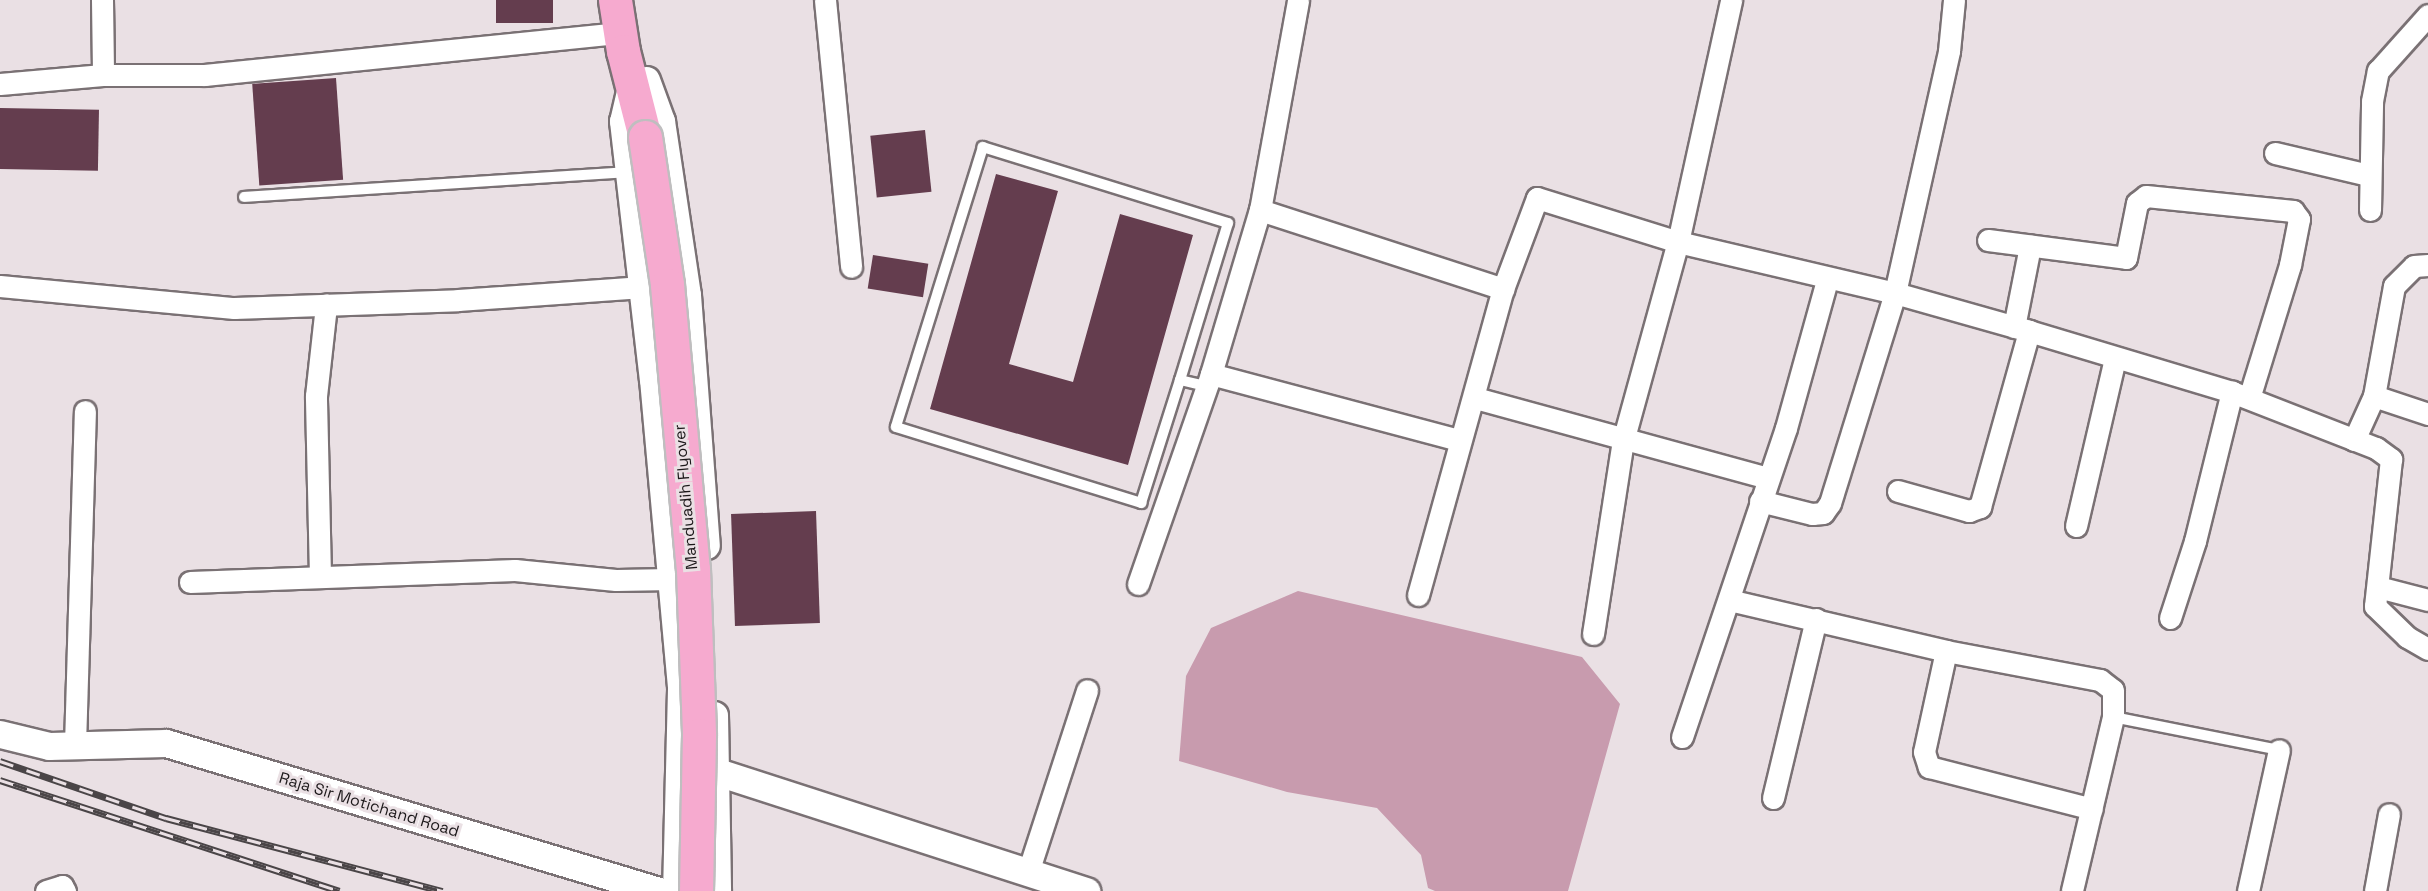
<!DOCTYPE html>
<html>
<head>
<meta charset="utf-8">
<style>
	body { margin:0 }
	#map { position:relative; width:2428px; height:891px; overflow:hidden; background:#eae0e4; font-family:"Space Grotesk",sans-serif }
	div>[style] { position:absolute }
	.water>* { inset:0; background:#c89bae }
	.building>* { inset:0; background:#643d4e; transform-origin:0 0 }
	.roads { filter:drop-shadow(2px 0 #7a7174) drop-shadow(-2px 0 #7a7174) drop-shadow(0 2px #7a7174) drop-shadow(0 -2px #7a7174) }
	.service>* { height:10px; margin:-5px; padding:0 5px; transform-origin:5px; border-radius:5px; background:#fff }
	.minor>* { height:21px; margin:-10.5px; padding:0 10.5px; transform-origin:10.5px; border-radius:10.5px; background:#fff }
	.tertiary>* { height:27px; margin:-13.5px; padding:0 13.5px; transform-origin:13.5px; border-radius:13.5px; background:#fff }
	.primary>* { height:33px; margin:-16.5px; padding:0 16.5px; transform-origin:16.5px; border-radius:16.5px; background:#f6aacf }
	.rail>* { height:7px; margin-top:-3.5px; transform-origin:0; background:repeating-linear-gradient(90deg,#eae0e4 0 14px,#4a4547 0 28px); box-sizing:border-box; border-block:2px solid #4a4547 }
	.bridges { filter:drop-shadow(2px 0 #bfbebf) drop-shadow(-2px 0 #bfbebf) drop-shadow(0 2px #bfbebf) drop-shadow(0 -2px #bfbebf) }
	.primary-bridge>* { height:33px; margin:-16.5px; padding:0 16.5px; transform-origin:16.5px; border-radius:16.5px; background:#f6aacf }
	span { translate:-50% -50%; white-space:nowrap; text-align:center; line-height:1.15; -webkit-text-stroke:6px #eae0e4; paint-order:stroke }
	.street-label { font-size:16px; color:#1c181a }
</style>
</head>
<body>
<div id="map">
	<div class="water">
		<i style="clip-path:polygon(1298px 591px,1582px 657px,1620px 704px,1568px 891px,1435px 891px,1428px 888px,1421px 855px,1377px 808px,1287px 792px,1179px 761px,1186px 676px,1211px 628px)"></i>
	</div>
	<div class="building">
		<i style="left:496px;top:0;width:57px;height:23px"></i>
		<i style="left:336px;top:78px;width:102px;height:84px;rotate:86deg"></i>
		<i style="left:0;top:108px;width:99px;height:61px;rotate:1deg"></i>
		<i style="left:925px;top:130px;width:62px;height:55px;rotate:84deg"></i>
		<i style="clip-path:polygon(996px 174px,1058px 191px,1009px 364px,1073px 382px,1120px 214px,1193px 235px,1128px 465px,930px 409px)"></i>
		<i style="left:873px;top:255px;width:56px;height:34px;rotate:9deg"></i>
		<i style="left:816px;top:511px;width:112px;height:85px;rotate:88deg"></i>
	</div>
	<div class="roads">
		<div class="service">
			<i style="left:244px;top:197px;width:385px;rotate:-3.7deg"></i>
			<i style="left:1180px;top:380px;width:164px;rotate:-73deg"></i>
			<i style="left:1228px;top:223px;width:257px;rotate:-162.8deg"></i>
			<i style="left:983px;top:147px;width:293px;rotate:107.3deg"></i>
			<i style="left:896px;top:427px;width:257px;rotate:17.2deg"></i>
			<i style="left:1141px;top:503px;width:129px;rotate:-72.4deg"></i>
			<i style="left:1180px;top:380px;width:28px;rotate:13deg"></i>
			<i style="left:2113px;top:717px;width:169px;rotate:11.2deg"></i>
		</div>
		<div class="minor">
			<i style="left:102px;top:0;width:75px;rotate:89.2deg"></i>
			<i style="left:825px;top:0;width:268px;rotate:84.4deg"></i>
			<i style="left:0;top:84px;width:103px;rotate:-5deg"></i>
			<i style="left:103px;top:75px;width:102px"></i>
			<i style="left:205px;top:75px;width:416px;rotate:-5.8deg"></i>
			<i style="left:2275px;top:153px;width:96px;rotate:13.3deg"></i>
			<i style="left:1260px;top:210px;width:213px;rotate:-79.7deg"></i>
			<i style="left:2370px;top:210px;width:109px;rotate:-88.9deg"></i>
			<i style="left:2372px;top:101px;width:31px;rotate:-79deg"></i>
			<i style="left:2378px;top:71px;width:75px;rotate:-48.2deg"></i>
			<i style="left:1988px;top:240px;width:139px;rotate:7.4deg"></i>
			<i style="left:2126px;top:258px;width:56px;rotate:-78.7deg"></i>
			<i style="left:2137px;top:203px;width:11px;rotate:-38deg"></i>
			<i style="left:2146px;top:196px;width:148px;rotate:5.8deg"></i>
			<i style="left:2293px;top:211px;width:10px;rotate:53deg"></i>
			<i style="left:2299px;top:219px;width:47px;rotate:101.1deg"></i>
			<i style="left:2290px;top:265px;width:139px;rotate:107.1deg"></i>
			<i style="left:0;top:286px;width:235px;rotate:5.4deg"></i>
			<i style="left:234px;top:308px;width:224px;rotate:-2deg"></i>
			<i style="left:458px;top:300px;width:185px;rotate:-4deg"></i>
			<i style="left:2014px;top:327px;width:83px;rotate:-78.8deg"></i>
			<i style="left:1211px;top:374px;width:257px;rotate:14.9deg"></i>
			<i style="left:2374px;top:396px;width:57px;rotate:18.4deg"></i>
			<i style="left:1475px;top:398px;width:304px;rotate:15.3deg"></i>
			<i style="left:2354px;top:440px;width:48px;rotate:-65.6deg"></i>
			<i style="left:2374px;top:396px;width:112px;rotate:-79.7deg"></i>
			<i style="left:2394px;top:286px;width:28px;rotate:-45deg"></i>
			<i style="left:2414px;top:266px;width:14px;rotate:-4deg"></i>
			<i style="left:1898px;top:491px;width:74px;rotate:15.7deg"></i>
			<i style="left:1969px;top:511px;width:12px;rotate:-20deg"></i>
			<i style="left:1980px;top:507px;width:183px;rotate:-74.4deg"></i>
			<i style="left:1760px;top:501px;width:54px;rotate:14deg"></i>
			<i style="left:1812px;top:514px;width:11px;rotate:-5deg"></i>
			<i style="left:1823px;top:513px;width:12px;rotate:-55deg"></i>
			<i style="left:1830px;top:503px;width:220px;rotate:-72.8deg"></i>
			<i style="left:1895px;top:293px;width:248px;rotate:-77.4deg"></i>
			<i style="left:1949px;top:51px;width:51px;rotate:-84.4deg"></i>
			<i style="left:2076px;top:526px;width:171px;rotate:-76.9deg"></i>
			<i style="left:320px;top:576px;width:180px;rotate:-91.3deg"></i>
			<i style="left:316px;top:396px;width:92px;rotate:-83.7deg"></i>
			<i style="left:190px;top:582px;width:325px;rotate:-2.1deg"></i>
			<i style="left:515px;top:570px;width:101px;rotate:5.7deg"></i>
			<i style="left:616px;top:580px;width:56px;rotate:-1deg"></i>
			<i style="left:1138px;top:584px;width:222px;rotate:-70.8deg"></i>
			<i style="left:1211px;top:374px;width:171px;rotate:-73.4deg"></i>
			<i style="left:1260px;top:210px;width:256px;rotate:18deg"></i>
			<i style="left:2378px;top:587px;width:52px;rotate:14.6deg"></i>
			<i style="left:1418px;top:595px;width:318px;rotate:-74.5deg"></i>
			<i style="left:1503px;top:289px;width:97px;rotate:-69.5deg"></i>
			<i style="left:1537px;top:198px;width:148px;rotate:17.3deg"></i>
			<i style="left:1678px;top:242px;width:223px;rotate:13.2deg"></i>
			<i style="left:1895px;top:293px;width:139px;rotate:15.8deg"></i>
			<i style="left:2029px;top:331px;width:212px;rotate:16.7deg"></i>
			<i style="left:2232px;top:392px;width:155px;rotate:21.3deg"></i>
			<i style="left:2376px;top:448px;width:19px;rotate:36deg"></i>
			<i style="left:2391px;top:459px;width:148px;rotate:96.2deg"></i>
			<i style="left:2375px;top:606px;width:45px;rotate:44.1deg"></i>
			<i style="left:2407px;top:637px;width:24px;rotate:30deg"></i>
			<i style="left:1729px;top:600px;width:223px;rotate:13.2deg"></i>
			<i style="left:1946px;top:651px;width:157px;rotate:10.7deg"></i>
			<i style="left:2100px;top:680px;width:16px;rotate:38deg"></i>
			<i style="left:2113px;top:690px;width:27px;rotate:90deg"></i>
			<i style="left:2113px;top:717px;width:179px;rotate:103.3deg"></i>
			<i style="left:2170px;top:618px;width:81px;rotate:-72deg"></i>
			<i style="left:2195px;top:541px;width:154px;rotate:-76.1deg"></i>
			<i style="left:1593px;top:634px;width:195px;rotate:-81.2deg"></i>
			<i style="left:1623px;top:441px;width:206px;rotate:-74.6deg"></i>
			<i style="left:1678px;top:242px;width:248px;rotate:-77.6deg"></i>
			<i style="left:1946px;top:651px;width:103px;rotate:102.3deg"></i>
			<i style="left:1924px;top:752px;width:16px;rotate:72deg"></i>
			<i style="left:1929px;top:767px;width:168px;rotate:14.4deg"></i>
			<i style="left:1682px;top:737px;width:326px;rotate:-71.4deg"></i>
			<i style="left:1786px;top:428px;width:154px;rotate:-74.5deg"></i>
			<i style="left:75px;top:745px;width:334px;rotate:-88.3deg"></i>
			<i style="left:1773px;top:798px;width:184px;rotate:-76.5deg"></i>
			<i style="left:1029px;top:869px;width:188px;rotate:-72deg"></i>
			<i style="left:46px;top:891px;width:17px;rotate:-17deg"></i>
			<i style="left:62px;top:886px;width:6px;rotate:59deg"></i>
			<i style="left:2248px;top:891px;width:144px;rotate:-77.6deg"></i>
			<i style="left:2375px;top:891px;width:78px;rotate:-79.7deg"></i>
		</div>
		<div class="tertiary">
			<i style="left:646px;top:80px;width:44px;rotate:69.9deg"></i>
			<i style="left:661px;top:121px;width:176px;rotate:81.5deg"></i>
			<i style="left:687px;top:295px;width:251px;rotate:85.7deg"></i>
			<i style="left:631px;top:87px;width:35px;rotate:103deg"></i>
			<i style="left:623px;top:121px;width:260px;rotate:83.4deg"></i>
			<i style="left:653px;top:379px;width:311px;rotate:84.8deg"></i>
			<i style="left:681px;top:689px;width:202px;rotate:91.4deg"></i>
			<i style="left:714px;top:715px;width:176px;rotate:89deg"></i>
			<i style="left:0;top:734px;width:50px;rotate:13.8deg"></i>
			<i style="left:49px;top:746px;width:117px;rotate:-1.5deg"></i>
			<i style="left:166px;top:743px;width:515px;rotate:16.71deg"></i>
			<i style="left:702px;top:767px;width:404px;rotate:17.9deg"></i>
		</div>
		<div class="primary">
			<i style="left:615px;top:0;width:52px;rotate:81.1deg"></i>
			<i style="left:623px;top:51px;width:89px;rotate:75.7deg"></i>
		</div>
	</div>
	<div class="rail">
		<i style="left:0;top:761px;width:176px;rotate:19deg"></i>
		<i style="left:166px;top:818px;width:286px;rotate:14.8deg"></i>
		<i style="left:0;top:780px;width:357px;rotate:18.1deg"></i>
	</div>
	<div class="bridges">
		<div class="primary-bridge">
			<i style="left:645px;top:137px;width:150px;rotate:81.5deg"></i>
			<i style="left:667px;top:285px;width:285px;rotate:84.8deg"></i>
			<i style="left:693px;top:569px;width:166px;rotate:87.9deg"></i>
			<i style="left:699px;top:735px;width:156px;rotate:91.1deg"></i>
		</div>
	</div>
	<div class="street-label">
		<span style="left:686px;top:497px;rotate:-95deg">Manduadih Flyover</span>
		<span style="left:369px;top:805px;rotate:17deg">Raja Sir Motichand Road</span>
	</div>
</div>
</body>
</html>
